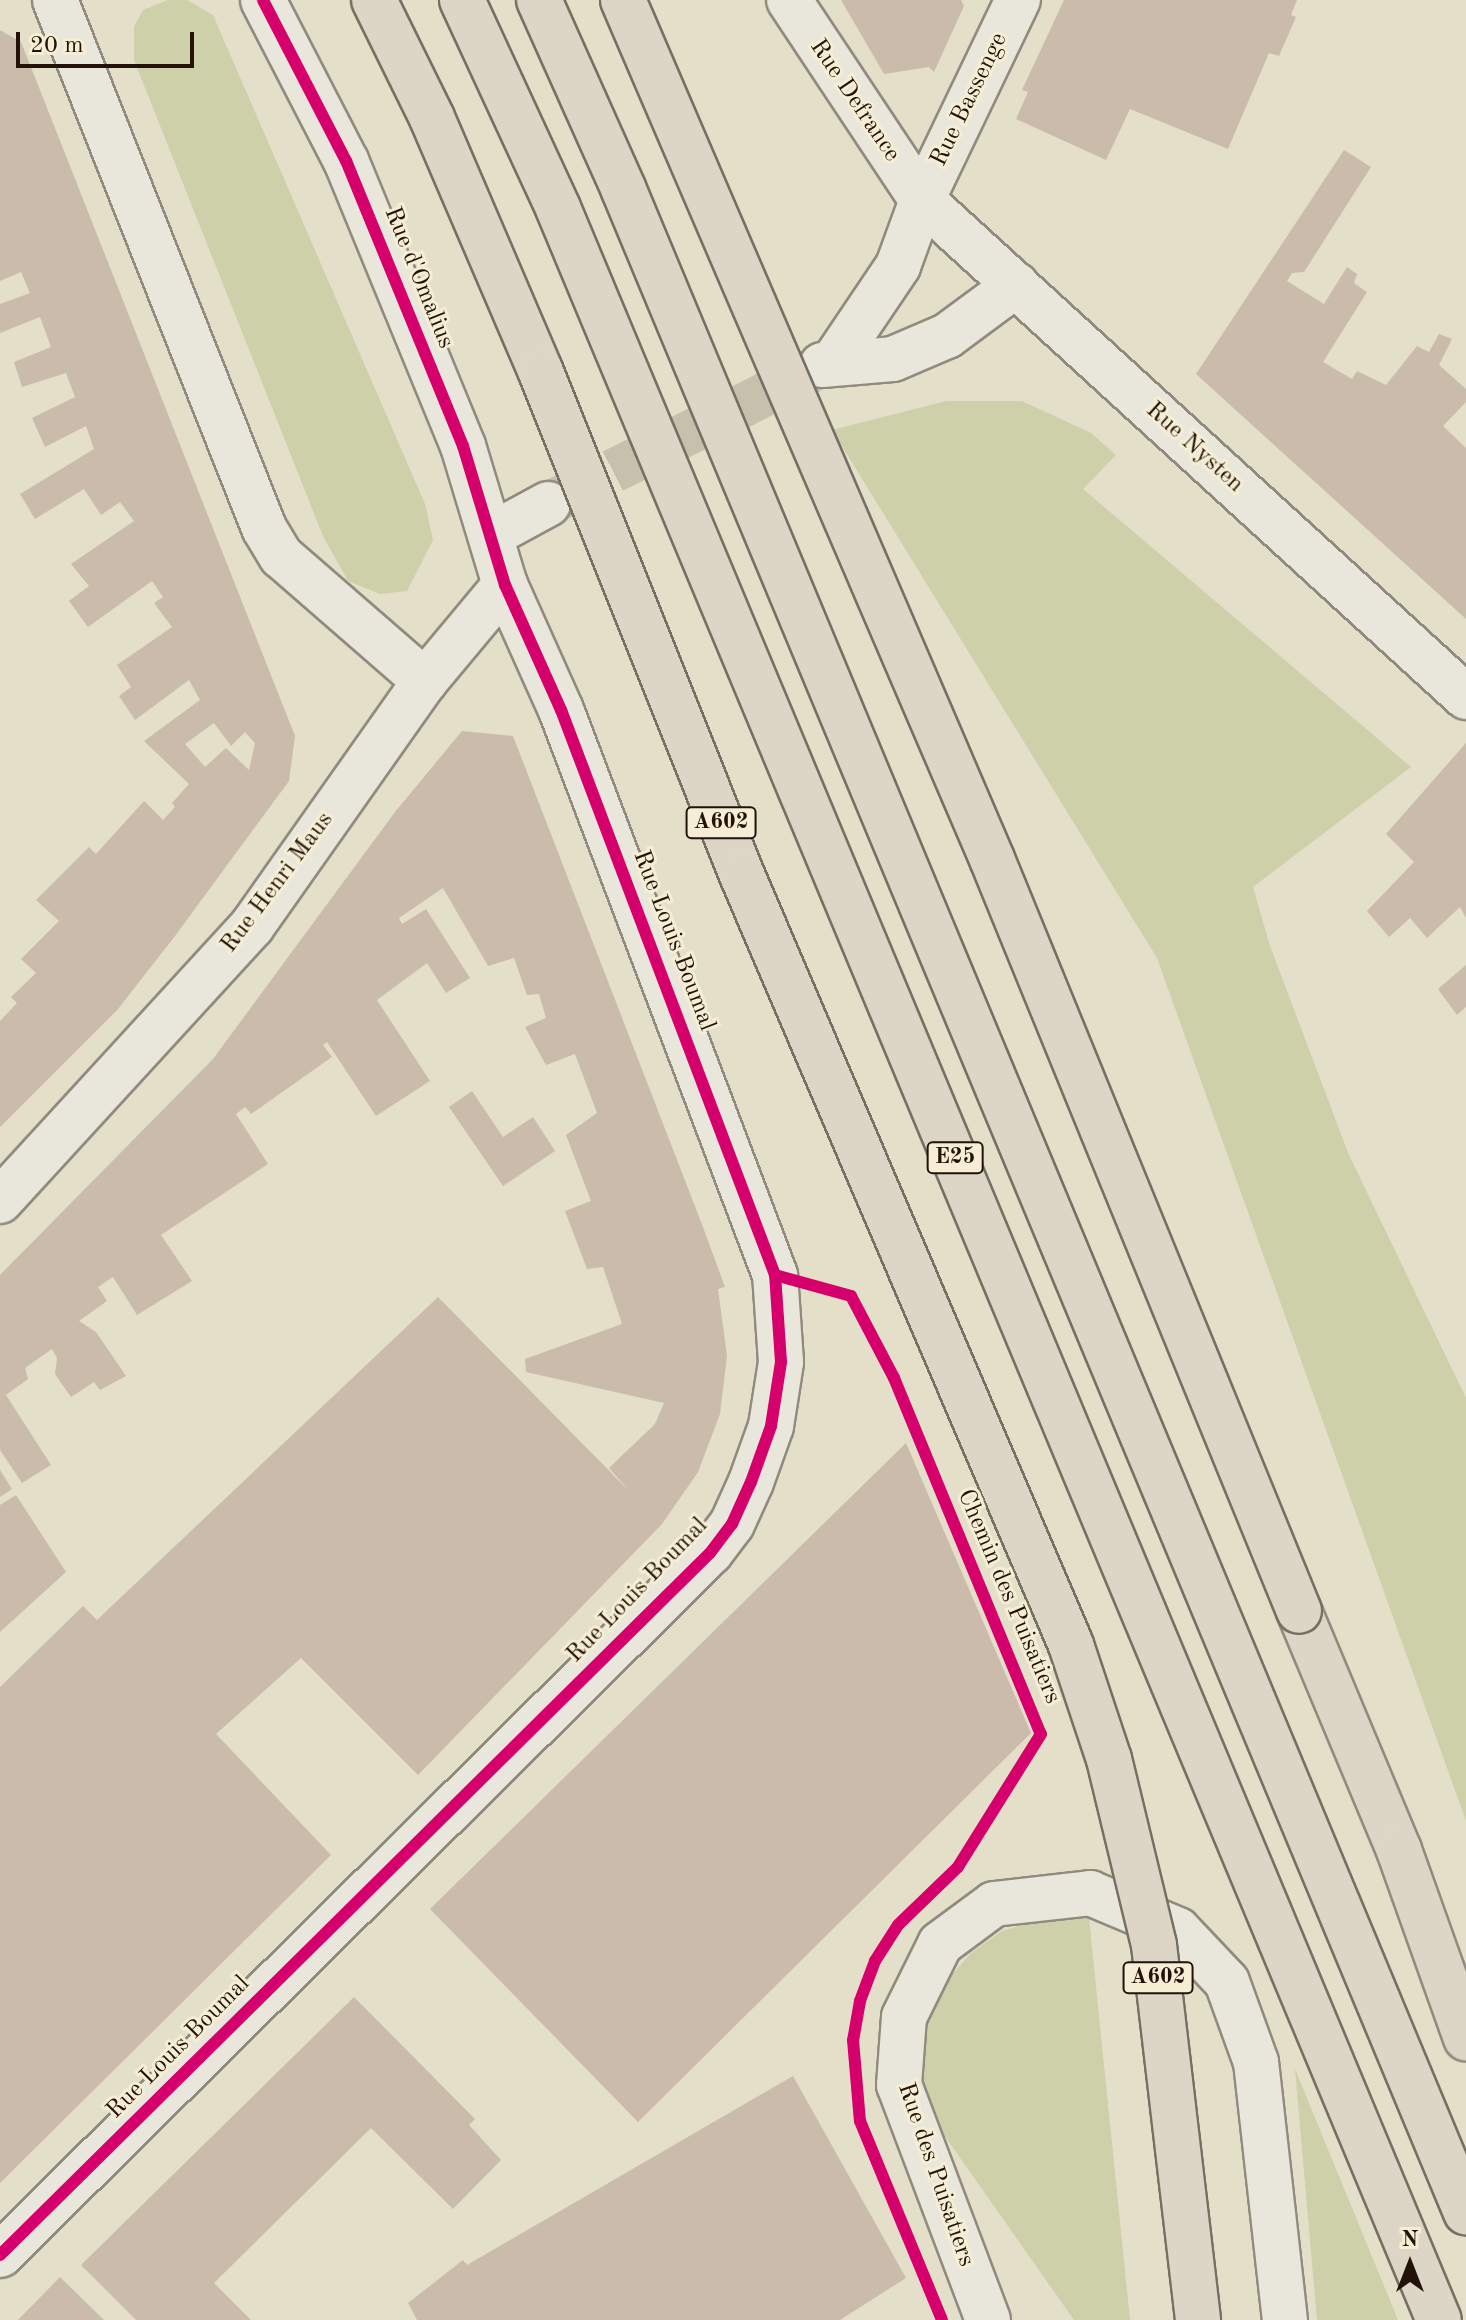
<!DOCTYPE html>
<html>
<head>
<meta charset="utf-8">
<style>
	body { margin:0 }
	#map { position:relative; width:1466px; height:2320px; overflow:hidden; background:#e4dfc9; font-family:"Old Standard TT",serif }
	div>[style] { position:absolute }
	.green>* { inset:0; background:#cdd0a9 }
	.building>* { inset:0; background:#cbbbab }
	.street-tunnel>* { height:44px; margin-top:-22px; transform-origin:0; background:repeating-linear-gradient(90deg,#c7c0ac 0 44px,transparent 0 66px) }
	.roads { filter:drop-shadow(2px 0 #908b7e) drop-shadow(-2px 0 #908b7e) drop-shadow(0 2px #908b7e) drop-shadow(0 -2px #908b7e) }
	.street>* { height:44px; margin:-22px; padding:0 22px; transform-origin:22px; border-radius:22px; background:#e9e7dc }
	.highway>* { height:44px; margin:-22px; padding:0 22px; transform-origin:22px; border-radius:22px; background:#ddd6c6 }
	.bridges { filter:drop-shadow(2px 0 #757064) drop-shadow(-2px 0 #757064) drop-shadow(0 2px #757064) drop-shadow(0 -2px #757064) }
	.highway-bridge>* { height:44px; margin:-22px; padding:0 22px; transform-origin:22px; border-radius:22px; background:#ddd6c6 }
	.cycleway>* { height:12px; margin:-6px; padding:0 6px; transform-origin:6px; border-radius:6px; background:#d6006c }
	span { translate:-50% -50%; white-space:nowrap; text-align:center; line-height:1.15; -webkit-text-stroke:6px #f5eed4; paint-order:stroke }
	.shield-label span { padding:2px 6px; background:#f5eed4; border:2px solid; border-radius:6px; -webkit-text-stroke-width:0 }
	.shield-label { font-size:22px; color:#231209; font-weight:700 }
	.street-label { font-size:24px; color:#231209 }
	.north { position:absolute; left:1370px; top:2224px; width:80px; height:80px; -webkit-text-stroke:6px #f5eed4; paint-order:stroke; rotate:0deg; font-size:22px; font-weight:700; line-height:32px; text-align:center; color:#231209 }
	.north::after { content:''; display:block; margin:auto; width:28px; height:36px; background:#231209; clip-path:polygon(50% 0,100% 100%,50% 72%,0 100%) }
	.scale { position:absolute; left:16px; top:32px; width:178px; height:36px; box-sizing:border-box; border:4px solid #231209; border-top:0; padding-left:10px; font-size:24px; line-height:28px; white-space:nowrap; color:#231209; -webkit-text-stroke:6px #f5eed4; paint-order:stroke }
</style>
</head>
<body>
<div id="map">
	<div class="green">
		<i style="clip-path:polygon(168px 0,187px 0,213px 15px,425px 504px,433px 540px,407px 591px,380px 594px,348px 581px,323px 536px,134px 60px,134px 27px,143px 10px)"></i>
		<i style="clip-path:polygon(946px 401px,1022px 401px,1091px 433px,1116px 455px,1083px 489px,1411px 767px,1253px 887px,1270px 946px,1349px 1155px,1466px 1398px,1466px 1821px,1157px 958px,832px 430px)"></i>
		<i style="clip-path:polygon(1048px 1918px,1089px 1918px,1130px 2320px,1074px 2320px,925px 2108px,920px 2063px,925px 2029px,944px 1984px,971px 1953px,1002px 1931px)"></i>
		<i style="clip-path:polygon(1295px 2069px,1398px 2320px,1317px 2320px)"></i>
	</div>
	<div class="building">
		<i style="clip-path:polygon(841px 0,961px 0,964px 6px,934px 72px,929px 67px,884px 74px)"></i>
		<i style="clip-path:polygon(1064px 0,1297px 0,1291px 15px,1296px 17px,1279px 56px,1269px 53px,1228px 149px,1130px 109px,1106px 160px,1016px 119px,1028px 92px,1022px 90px)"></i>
		<i style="clip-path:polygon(evenodd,0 30px,21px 42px,295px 736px,289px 781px,175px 936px,118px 1009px,0 1127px,0 1021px,17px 1003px,11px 997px,36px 973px,21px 959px,59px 921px,36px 900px,89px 847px,96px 854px,144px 801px,163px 820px,175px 807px,172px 803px,189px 784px,144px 741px,200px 700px,189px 680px,135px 720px,119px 696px,131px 687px,117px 665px,172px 627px,154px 603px,163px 597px,152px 581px,88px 627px,69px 601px,89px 586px,71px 564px,134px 521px,120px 502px,101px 515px,84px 489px,35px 519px,20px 494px,94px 449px,86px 426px,45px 447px,32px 418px,75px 397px,66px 373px,22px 387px,14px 362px,51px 347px,40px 317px,0 333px,0 304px,30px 293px,21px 272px,0 281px,0 30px,214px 723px,231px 746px,245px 732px,255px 743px,249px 770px,226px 748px,205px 767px,185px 744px,214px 723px)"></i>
		<i style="clip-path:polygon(1344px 150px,1371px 167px,1304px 272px,1292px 273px,1287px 281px,1324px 304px,1347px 267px,1357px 274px,1354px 283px,1367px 292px,1323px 362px,1352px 379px,1357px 371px,1386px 385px,1417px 346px,1429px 352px,1439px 334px,1452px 339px,1439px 365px,1466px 389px,1466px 402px,1443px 426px,1466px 448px,1466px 619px,1196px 374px)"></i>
		<i style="clip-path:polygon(462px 731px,513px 736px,703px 1227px,725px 1287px,718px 1289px,727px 1356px,720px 1414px,698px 1472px,662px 1524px,418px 1775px,301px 1658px,216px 1734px,331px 1855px,0 2183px,0 1687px,83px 1606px,97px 1620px,438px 1297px,630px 1492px,609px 1468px,655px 1424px,664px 1403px,526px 1372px,525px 1359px,622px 1324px,603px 1267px,587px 1269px,565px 1211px,591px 1201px,566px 1135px,597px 1113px,575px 1054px,546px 1065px,525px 1027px,546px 1018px,539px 994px,527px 995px,514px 958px,488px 966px,443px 888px,399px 918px,402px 924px,426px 909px,470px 978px,446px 993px,427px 963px,377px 1000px,430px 1081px,376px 1116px,327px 1042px,323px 1045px,332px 1057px,251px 1114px,245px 1107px,236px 1114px,268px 1164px,161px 1235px,192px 1281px,137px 1315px,113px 1277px,98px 1287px,107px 1301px,79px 1321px,96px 1332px,126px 1376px,100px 1390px,94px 1382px,71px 1397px,55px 1374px,57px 1358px,52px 1349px,25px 1368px,28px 1379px,6px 1395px,51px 1465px,22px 1483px,0 1450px,0 1275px,213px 1059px,395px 812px)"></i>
		<i style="clip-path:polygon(1466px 743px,1466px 918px,1460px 907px,1427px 938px,1410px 918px,1389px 937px,1367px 911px,1414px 862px,1386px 834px)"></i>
		<i style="clip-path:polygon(1466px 965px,1466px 1007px,1457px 1015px,1438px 989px)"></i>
		<i style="clip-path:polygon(472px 1091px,503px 1137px,533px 1117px,555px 1151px,503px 1186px,449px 1107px)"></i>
		<i style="clip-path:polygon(906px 1443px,1031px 1733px,638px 2122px,430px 1909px)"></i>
		<i style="clip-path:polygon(0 1470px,12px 1489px,0 1497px)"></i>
		<i style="clip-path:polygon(16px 1495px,66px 1572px,0 1632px,0 1505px)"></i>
		<i style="clip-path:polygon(354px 1997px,475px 2119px,469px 2125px,501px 2160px,453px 2209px,371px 2128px,214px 2283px,251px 2320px,136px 2320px,81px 2265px)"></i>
		<i style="clip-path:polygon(793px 2076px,906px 2278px,840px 2320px,417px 2320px,408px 2303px,463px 2260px,467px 2265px)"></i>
		<i style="clip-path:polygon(60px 2277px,104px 2320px,18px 2320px)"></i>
	</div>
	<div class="street-tunnel">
		<i style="left:554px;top:501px;width:299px;rotate:-26.8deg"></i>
	</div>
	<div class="roads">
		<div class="street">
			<i style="left:55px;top:0;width:568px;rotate:68.4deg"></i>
			<i style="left:264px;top:528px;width:33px;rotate:59deg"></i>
			<i style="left:281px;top:556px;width:191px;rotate:41deg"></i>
			<i style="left:789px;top:0;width:240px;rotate:56.4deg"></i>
			<i style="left:922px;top:200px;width:737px;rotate:42.41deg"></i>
			<i style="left:834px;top:361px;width:115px;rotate:-56deg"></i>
			<i style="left:898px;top:266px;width:70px;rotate:-70deg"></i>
			<i style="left:922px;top:200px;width:222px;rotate:-64.4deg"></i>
			<i style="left:822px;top:365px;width:71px;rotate:-4.8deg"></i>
			<i style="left:893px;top:359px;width:59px;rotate:-23.1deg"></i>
			<i style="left:947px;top:336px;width:86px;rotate:-36.5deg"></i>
			<i style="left:491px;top:535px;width:65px;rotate:-28.5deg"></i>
			<i style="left:0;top:1201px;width:373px;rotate:-47.5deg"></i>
			<i style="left:252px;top:926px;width:300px;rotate:-54.8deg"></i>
			<i style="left:425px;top:681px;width:125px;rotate:-50.2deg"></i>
			<i style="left:0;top:2255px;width:998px;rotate:-44.68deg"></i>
			<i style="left:710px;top:1553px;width:36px;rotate:-53deg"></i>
			<i style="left:732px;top:1524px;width:46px;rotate:-65.7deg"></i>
			<i style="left:751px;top:1482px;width:59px;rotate:-70.3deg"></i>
			<i style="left:771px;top:1426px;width:65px;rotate:-81.1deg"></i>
			<i style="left:781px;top:1362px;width:87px;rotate:-93.9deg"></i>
			<i style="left:775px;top:1275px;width:604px;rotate:-110.74deg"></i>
			<i style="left:561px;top:710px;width:137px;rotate:-114.1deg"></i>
			<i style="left:505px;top:585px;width:145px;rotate:-106.8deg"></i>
			<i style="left:463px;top:446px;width:308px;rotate:-112.3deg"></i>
			<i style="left:346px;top:161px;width:181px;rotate:-117.3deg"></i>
			<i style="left:988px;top:2320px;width:251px;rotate:-110.7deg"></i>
			<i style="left:899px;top:2085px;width:68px;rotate:-85.8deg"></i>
			<i style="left:904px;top:2017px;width:81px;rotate:-63.7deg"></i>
			<i style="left:940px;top:1944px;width:67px;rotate:-36.5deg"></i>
			<i style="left:994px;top:1904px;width:97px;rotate:-6.5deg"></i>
			<i style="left:1090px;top:1893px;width:95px;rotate:22.8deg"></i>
			<i style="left:1178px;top:1930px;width:71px;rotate:46.7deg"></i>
			<i style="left:1227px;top:1982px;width:85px;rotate:70.1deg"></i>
			<i style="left:1256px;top:2062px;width:260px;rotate:83.6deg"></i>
		</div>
		<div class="highway">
			<i style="left:1299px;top:1611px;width:259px;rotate:67.3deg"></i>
			<i style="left:1399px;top:1850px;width:200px;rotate:70.4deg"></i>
		</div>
	</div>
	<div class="bridges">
		<div class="highway-bridge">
			<i style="left:374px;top:0;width:131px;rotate:63.8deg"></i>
			<i style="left:432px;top:118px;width:276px;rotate:66.8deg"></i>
			<i style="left:541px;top:372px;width:542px;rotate:68.22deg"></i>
			<i style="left:742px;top:875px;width:837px;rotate:66.86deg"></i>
			<i style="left:1071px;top:1645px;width:120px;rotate:71.6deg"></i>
			<i style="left:1109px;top:1759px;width:191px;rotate:76.4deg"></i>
			<i style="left:1154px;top:1945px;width:378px;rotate:83.3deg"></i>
			<i style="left:462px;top:0;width:229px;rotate:65.2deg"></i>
			<i style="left:558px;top:208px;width:2288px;rotate:67.36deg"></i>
			<i style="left:539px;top:0;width:206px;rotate:65.9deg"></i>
			<i style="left:623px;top:188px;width:2193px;rotate:67.39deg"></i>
			<i style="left:623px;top:0;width:935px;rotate:66.75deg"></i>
			<i style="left:992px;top:859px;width:812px;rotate:67.79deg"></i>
		</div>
	</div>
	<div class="cycleway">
		<i style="left:775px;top:1275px;width:79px;rotate:15.4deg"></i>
		<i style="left:851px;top:1296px;width:93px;rotate:62.3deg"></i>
		<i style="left:894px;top:1378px;width:385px;rotate:67.6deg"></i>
		<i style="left:1041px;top:1734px;width:157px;rotate:122deg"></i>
		<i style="left:958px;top:1867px;width:83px;rotate:136deg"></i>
		<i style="left:898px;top:1925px;width:43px;rotate:122.6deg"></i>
		<i style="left:875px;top:1961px;width:43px;rotate:110.6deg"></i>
		<i style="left:860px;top:2001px;width:40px;rotate:100deg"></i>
		<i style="left:853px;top:2040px;width:81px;rotate:85.1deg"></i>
		<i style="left:860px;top:2121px;width:215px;rotate:67.6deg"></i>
		<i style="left:0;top:2255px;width:998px;rotate:-44.68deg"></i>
		<i style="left:710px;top:1553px;width:36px;rotate:-53deg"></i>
		<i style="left:732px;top:1524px;width:46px;rotate:-65.7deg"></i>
		<i style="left:751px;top:1482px;width:59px;rotate:-70.3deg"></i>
		<i style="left:771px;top:1426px;width:65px;rotate:-81.1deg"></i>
		<i style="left:781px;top:1362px;width:87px;rotate:-93.9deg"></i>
		<i style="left:775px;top:1275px;width:604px;rotate:-110.74deg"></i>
		<i style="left:561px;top:710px;width:137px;rotate:-114.1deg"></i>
		<i style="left:505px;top:585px;width:145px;rotate:-106.8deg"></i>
		<i style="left:463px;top:446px;width:308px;rotate:-112.3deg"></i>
		<i style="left:346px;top:161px;width:181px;rotate:-117.3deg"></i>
	</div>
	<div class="shield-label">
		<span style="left:721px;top:823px">A602</span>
		<span style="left:955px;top:1158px">E25</span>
		<span style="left:1158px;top:1978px">A602</span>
	</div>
	<div class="street-label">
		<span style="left:970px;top:100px;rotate:-64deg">Rue Bassenge</span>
		<span style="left:854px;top:101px;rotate:56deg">Rue Defrance</span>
		<span style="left:418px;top:278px;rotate:68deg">Rue d'Omalius</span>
		<span style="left:1194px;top:448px;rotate:42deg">Rue Nysten</span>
		<span style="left:278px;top:883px;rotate:-53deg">Rue Henri Maus</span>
		<span style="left:673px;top:941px;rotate:69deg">Rue Louis Boumal</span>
		<span style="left:638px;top:1591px;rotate:-46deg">Rue Louis Boumal</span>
		<span style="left:1008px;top:1597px;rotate:67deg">Chemin des Puisatiers</span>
		<span style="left:179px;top:2048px;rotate:-45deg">Rue Louis Boumal</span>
		<span style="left:935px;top:2175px;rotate:71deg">Rue des Puisatiers</span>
	</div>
	<div class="north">N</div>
	<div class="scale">20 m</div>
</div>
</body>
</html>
